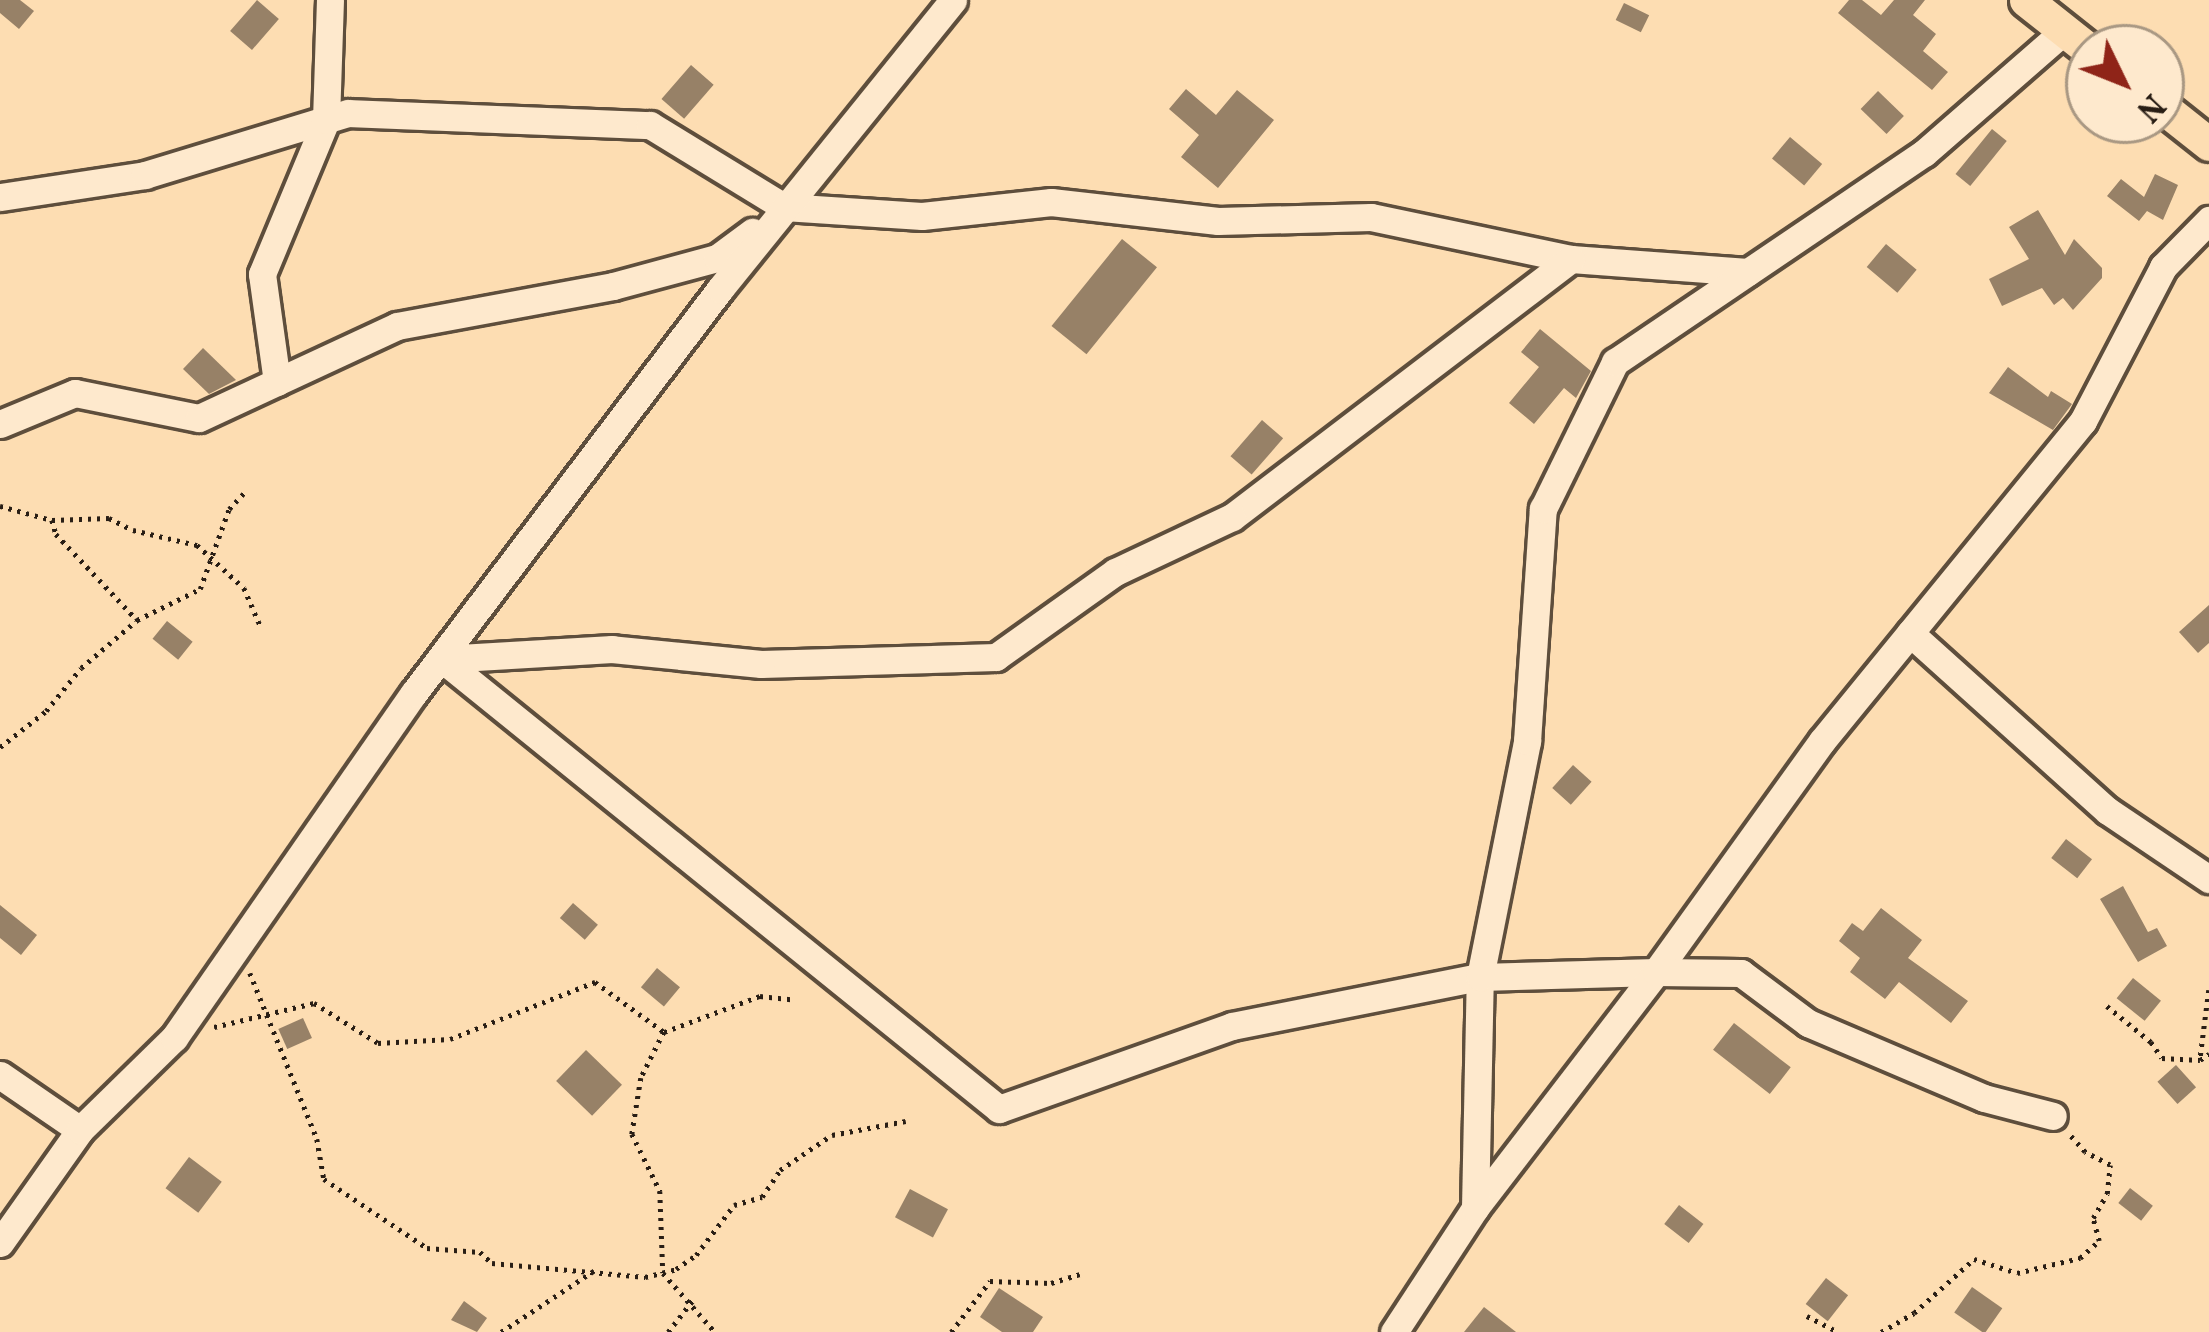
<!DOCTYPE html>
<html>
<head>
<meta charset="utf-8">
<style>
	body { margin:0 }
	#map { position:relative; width:2209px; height:1332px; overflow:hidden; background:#fdddb2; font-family:Vollkorn,serif }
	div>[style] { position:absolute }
	.building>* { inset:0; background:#978167; transform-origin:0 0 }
	.path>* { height:4.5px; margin-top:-2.25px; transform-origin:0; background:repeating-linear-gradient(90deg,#291e15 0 3px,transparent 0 9px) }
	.roads { filter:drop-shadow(3px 0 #5e4e3c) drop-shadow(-3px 0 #5e4e3c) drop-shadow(0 3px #5e4e3c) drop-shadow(0 -3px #5e4e3c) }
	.minor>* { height:27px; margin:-13.5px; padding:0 13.5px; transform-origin:13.5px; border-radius:13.5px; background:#fee9cd }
	.major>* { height:33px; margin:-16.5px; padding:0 16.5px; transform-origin:16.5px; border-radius:16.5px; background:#fdddb2 }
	span { translate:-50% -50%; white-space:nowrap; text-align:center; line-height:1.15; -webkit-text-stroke:9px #fee9cd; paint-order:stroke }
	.north { position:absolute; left:2065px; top:24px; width:120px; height:120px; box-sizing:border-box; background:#fee9cd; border:3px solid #a99883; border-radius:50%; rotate:133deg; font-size:33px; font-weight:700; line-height:48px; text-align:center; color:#291e15 }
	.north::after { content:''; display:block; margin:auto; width:42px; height:54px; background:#8f2418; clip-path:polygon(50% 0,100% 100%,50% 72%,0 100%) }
</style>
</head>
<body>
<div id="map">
	<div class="building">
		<i style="clip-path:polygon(0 0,20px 0,34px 11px,19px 29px,0 13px)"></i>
		<i style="left:257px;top:0;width:29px;height:41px;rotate:41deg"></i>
		<i style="clip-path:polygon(1849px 0,1862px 0,1881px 15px,1894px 0,1925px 0,1913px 15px,1936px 34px,1923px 51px,1948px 72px,1932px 90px,1838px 13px)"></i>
		<i style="left:1624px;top:3px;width:28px;height:19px;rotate:26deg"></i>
		<i style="left:691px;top:65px;width:30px;height:45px;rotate:41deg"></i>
		<i style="clip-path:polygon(1186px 89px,1216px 115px,1237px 90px,1274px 120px,1218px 188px,1181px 157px,1199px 135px,1169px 109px)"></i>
		<i style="left:1878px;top:91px;width:36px;height:25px;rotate:44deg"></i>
		<i style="left:1992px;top:129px;width:19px;height:58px;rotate:39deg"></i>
		<i style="left:1790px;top:137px;width:42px;height:28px;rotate:40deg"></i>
		<i style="clip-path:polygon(2155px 174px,2178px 185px,2163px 220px,2147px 211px,2139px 221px,2107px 196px,2121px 179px,2144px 197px)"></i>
		<i style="clip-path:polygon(2038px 210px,2065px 255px,2074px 239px,2102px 268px,2102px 278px,2073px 310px,2063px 298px,2054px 305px,2042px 288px,2002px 306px,1989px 279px,2029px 259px,2009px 227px)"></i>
		<i style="left:1122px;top:239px;width:45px;height:112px;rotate:39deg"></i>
		<i style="left:1886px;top:244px;width:40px;height:30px;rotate:40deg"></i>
		<i style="clip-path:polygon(1540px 329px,1591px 371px,1576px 398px,1564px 388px,1534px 424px,1509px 403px,1539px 367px,1521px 352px)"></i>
		<i style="clip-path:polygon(203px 348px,236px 380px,209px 394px,183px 369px)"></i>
		<i style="clip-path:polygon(2008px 367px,2048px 397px,2051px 391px,2072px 404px,2053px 430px,1989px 393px)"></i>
		<i style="left:1262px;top:420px;width:28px;height:48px;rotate:41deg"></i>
		<i style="clip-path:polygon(2209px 605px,2209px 643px,2198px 653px,2179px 632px)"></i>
		<i style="left:167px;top:621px;width:33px;height:23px;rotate:39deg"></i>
		<i style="left:1573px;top:765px;width:25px;height:31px;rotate:42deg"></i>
		<i style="left:2066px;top:839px;width:33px;height:24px;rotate:38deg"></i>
		<i style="clip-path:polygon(2123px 886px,2148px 932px,2157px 928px,2167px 946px,2138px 962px,2100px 899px)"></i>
		<i style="left:573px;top:903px;width:33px;height:20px;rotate:41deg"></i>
		<i style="clip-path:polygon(0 905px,37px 935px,21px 955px,0 938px)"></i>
		<i style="clip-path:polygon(1881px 908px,1922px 940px,1908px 958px,1968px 1001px,1951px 1023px,1899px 982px,1885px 999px,1850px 972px,1860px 958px,1839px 941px,1852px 923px,1863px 931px)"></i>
		<i style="left:657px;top:968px;width:30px;height:25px;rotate:40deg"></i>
		<i style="left:2133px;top:978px;width:36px;height:26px;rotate:39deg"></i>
		<i style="left:303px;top:1018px;width:22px;height:27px;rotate:66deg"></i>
		<i style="left:1734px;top:1023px;width:72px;height:34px;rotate:38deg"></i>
		<i style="left:586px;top:1050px;width:50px;height:43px;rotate:44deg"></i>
		<i style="left:2176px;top:1065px;width:30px;height:25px;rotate:48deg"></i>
		<i style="left:189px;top:1157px;width:41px;height:39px;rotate:37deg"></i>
		<i style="left:2130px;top:1188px;width:29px;height:19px;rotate:38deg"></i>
		<i style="left:910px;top:1189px;width:43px;height:32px;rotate:28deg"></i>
		<i style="left:1679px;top:1205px;width:31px;height:24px;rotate:38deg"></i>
		<i style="left:1826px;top:1278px;width:28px;height:33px;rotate:38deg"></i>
		<i style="left:1972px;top:1287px;width:37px;height:31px;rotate:35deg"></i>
		<i style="clip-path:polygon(999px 1288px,1043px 1317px,1033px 1332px,1002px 1332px,980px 1317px)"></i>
		<i style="clip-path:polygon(464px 1301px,487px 1318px,477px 1332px,451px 1320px)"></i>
		<i style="clip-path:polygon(1484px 1307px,1516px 1332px,1464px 1332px)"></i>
	</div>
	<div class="path">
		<i style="left:0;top:506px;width:54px;rotate:15.1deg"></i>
		<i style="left:52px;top:520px;width:57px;rotate:-2deg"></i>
		<i style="left:109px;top:518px;width:27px;rotate:27deg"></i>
		<i style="left:133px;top:530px;width:66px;rotate:13.2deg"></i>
		<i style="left:197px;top:545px;width:64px;rotate:42.5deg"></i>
		<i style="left:244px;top:588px;width:40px;rotate:66.6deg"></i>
		<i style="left:52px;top:520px;width:15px;rotate:74deg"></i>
		<i style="left:56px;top:534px;width:118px;rotate:46.7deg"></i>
		<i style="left:0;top:747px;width:58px;rotate:-38deg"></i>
		<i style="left:46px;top:711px;width:55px;rotate:-50.9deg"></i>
		<i style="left:81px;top:668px;width:74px;rotate:-40.6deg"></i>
		<i style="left:137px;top:620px;width:70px;rotate:-26.2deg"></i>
		<i style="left:200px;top:589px;width:85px;rotate:-70.1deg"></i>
		<i style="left:229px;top:509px;width:26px;rotate:-47deg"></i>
		<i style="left:250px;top:973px;width:179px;rotate:68deg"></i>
		<i style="left:317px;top:1139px;width:41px;rotate:80.1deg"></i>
		<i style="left:324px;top:1179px;width:124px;rotate:33.8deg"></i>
		<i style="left:427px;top:1248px;width:53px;rotate:4.3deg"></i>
		<i style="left:480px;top:1252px;width:16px;rotate:43deg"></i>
		<i style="left:492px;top:1263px;width:154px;rotate:5.2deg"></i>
		<i style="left:645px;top:1277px;width:32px;rotate:-14deg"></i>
		<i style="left:676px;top:1269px;width:24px;rotate:-35deg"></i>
		<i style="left:696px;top:1255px;width:63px;rotate:-52.8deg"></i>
		<i style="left:734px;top:1205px;width:29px;rotate:-16deg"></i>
		<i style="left:762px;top:1197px;width:32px;rotate:-56deg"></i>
		<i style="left:780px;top:1170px;width:27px;rotate:-34deg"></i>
		<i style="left:802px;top:1155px;width:36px;rotate:-34deg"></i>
		<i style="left:832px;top:1135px;width:75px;rotate:-10.7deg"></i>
		<i style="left:2209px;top:990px;width:71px;rotate:97.3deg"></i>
		<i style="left:2200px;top:1060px;width:11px;rotate:-34deg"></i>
		<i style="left:2107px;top:1006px;width:57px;rotate:39.3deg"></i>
		<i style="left:2151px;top:1042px;width:19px;rotate:55deg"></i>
		<i style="left:2162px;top:1058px;width:38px;rotate:3deg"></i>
		<i style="left:214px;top:1027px;width:103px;rotate:-13.5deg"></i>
		<i style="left:314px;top:1003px;width:75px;rotate:32deg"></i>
		<i style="left:378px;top:1043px;width:72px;rotate:-3.2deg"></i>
		<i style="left:450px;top:1039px;width:156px;rotate:-21.5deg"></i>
		<i style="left:595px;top:982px;width:85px;rotate:35.9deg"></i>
		<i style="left:664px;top:1032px;width:103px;rotate:-20.6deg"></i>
		<i style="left:760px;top:996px;width:31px;rotate:6deg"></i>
		<i style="left:664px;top:1032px;width:51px;rotate:116.6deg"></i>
		<i style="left:641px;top:1078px;width:57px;rotate:99.1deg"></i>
		<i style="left:632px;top:1134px;width:64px;rotate:63.8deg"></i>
		<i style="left:660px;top:1191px;width:82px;rotate:87.9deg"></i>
		<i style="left:663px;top:1273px;width:79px;rotate:48.6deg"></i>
		<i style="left:1807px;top:1316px;width:35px;rotate:27deg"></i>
		<i style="left:501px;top:1332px;width:113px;rotate:-33.4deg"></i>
		<i style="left:668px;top:1332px;width:41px;rotate:-52deg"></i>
		<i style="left:951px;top:1332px;width:64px;rotate:-52.6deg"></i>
		<i style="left:990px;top:1281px;width:61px;rotate:1.9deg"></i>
		<i style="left:1051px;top:1283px;width:30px;rotate:-17deg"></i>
		<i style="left:1881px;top:1332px;width:38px;rotate:-30deg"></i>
		<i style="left:1914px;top:1313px;width:81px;rotate:-42deg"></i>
		<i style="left:1974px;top:1259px;width:45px;rotate:18deg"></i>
		<i style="left:2017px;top:1273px;width:65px;rotate:-13.4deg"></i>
		<i style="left:2080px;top:1258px;width:25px;rotate:-42deg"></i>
		<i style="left:2099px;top:1241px;width:24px;rotate:-105deg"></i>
		<i style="left:2093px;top:1218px;width:28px;rotate:-60deg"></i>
		<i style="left:2107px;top:1194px;width:29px;rotate:-84deg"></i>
		<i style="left:2110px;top:1165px;width:28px;rotate:-153deg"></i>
		<i style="left:2085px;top:1152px;width:24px;rotate:-132deg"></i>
	</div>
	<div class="roads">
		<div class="minor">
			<i style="left:0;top:197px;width:147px;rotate:-8.6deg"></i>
			<i style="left:145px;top:175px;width:212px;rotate:-17deg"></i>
			<i style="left:348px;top:113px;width:302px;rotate:2.3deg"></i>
			<i style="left:650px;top:125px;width:157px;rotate:31.5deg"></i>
			<i style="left:784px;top:207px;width:138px;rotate:3.7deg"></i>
			<i style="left:922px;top:216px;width:130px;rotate:-6.2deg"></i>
			<i style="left:1051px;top:202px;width:168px;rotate:6.5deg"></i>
			<i style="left:1218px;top:221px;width:153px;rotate:-1.5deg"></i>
			<i style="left:1371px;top:217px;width:204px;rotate:11.9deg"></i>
			<i style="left:1571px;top:259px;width:177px;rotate:4.2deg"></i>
			<i style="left:1571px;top:259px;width:426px;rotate:142.7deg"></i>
			<i style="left:1232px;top:517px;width:129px;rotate:154.8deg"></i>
			<i style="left:1115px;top:572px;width:146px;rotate:144.5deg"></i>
			<i style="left:996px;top:657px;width:235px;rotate:178.3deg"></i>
			<i style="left:761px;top:664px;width:150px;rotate:-174.3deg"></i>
			<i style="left:612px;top:649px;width:170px;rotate:176.6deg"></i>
			<i style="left:442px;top:659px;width:716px;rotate:38.93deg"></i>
			<i style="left:999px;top:1109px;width:247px;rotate:-19.6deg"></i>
			<i style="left:1232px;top:1026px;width:253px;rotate:-11.2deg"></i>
			<i style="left:1480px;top:977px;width:176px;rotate:-1.6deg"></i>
			<i style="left:1656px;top:972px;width:284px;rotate:-54.3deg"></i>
			<i style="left:1822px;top:741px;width:413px;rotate:-50.8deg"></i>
			<i style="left:2083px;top:421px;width:174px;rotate:-62.5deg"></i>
			<i style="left:2163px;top:267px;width:66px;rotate:-45.6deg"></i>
			<i style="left:277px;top:382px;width:109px;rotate:-97.9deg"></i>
			<i style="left:262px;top:274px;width:167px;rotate:-67.4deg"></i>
			<i style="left:326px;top:120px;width:120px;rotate:-88.1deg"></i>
			<i style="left:0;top:424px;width:81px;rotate:-22.5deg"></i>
			<i style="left:75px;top:393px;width:126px;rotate:11.4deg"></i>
			<i style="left:199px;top:418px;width:218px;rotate:-24.9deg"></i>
			<i style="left:397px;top:326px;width:220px;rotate:-10.5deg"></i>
			<i style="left:613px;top:286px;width:108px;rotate:-15.1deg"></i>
			<i style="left:717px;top:258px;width:44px;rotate:-36.6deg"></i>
			<i style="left:1910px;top:633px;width:266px;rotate:42deg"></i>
			<i style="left:2108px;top:811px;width:122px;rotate:34deg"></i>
			<i style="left:0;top:1075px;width:97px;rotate:34.5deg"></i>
			<i style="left:1475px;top:1208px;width:297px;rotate:-52.5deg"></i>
			<i style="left:1656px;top:972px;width:85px;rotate:0.7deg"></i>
			<i style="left:1741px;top:973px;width:84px;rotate:36.7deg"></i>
			<i style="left:1808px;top:1023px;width:191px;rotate:23.1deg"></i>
			<i style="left:1984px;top:1098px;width:71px;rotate:14.6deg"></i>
			<i style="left:0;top:1243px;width:138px;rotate:-54.7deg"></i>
			<i style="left:80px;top:1130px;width:132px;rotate:-44.4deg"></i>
			<i style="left:174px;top:1038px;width:420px;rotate:-55.2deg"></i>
			<i style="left:414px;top:693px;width:507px;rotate:-52.86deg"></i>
			<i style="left:720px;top:289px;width:371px;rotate:-51.1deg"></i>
			<i style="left:1394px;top:1332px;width:148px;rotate:-56.8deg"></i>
			<i style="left:1475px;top:1208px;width:231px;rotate:-88.8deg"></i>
			<i style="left:1480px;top:977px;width:241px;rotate:-78.7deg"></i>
			<i style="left:1527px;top:741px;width:233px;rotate:-86.1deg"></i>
			<i style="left:1543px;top:509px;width:164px;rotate:-63.9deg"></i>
			<i style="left:1615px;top:362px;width:373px;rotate:-34.1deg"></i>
			<i style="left:1924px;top:153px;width:186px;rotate:-41.1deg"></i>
		</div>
		<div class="major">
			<i style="left:2026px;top:0;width:80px;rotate:38.4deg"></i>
			<i style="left:2161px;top:106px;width:61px;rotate:38.4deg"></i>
		</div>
	</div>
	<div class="north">N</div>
</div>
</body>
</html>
